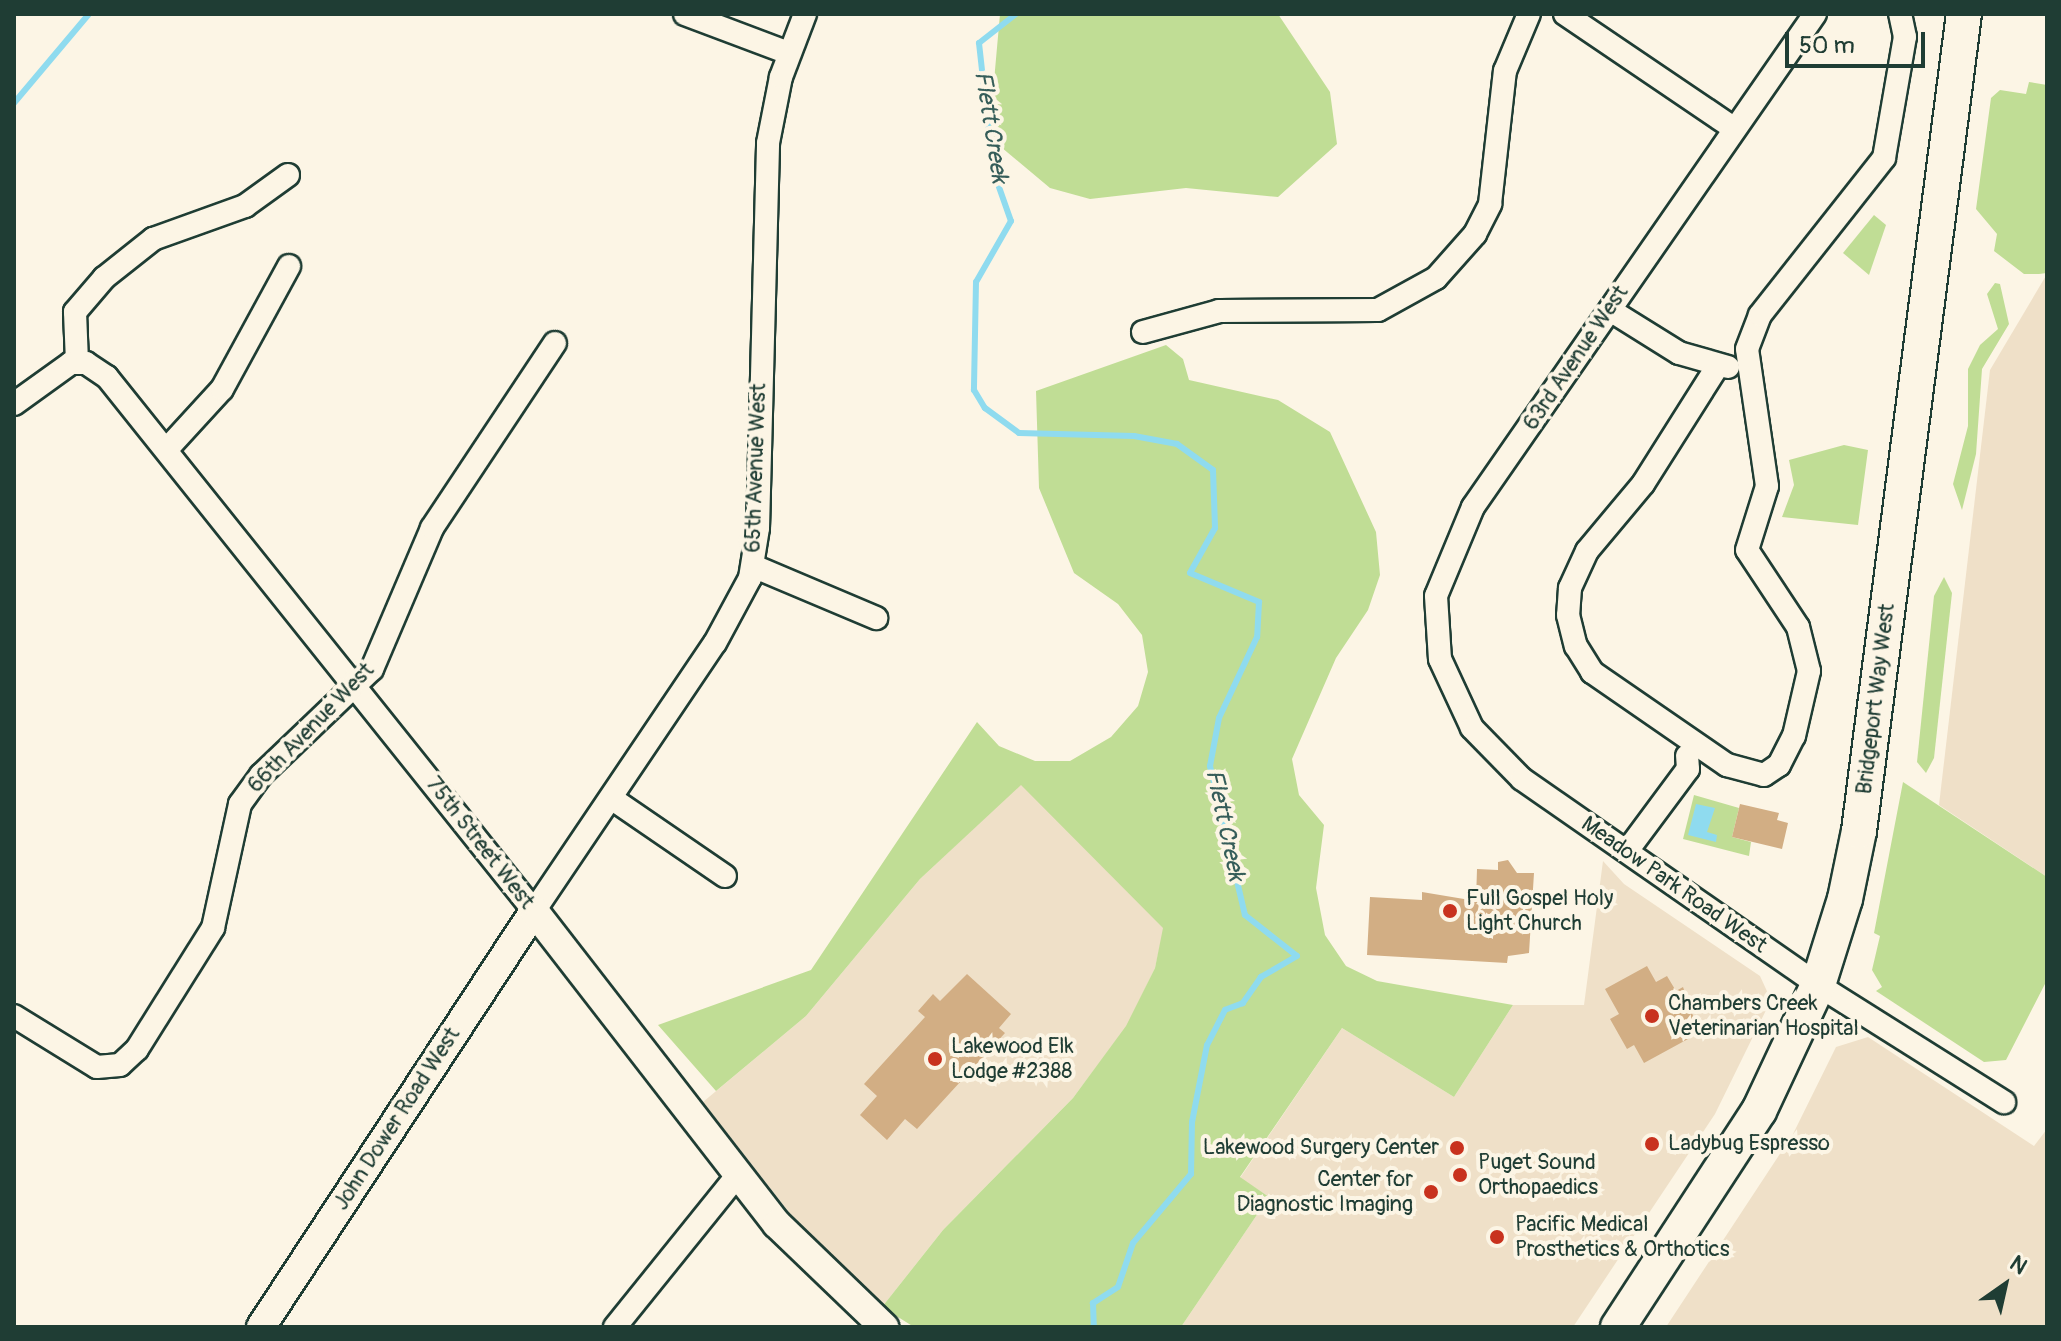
<!DOCTYPE html>
<html>
<head>
<meta charset="utf-8">
<style>
	body { margin:0 }
	#map { position:relative; width:2061px; height:1341px; overflow:hidden; background:#fcf5e5; font-family:Pangolin,sans-serif }
	div>[style] { position:absolute }
	.built>* { inset:0; background:#efe0c8 }
	.green>* { inset:0; background:#c0dd95 }
	.water>* { inset:0; background:#8fdbef }
	.stream>* { height:6px; margin:-3px; padding:0 3px; transform-origin:3px; border-radius:3px; background:#8fdbef }
	.building>* { inset:0; background:#d2ae84 }
	.roads { filter:drop-shadow(2px 0 #1f3d34) drop-shadow(-2px 0 #1f3d34) drop-shadow(0 2px #1f3d34) drop-shadow(0 -2px #1f3d34) }
	.minor>* { height:22px; margin:-11px; padding:0 11px; transform-origin:11px; border-radius:11px; background:#fcf5e5 }
	.tertiary>* { height:28px; margin:-14px; padding:0 14px; transform-origin:14px; border-radius:14px; background:#fcf5e5 }
	.primary>* { height:34px; margin:-17px; padding:0 17px; transform-origin:17px; border-radius:17px; background:#fcf5e5 }
	.dots>* { width:22px; height:22px; translate:-50% -50%; box-sizing:border-box; border:4px solid #fcf5e5; border-radius:50% }
	span { translate:-50% -50%; white-space:nowrap; text-align:center; line-height:1.15; -webkit-text-stroke:8px #fcf5e5; paint-order:stroke }
	.street-label { font-size:22px; color:#1f3d34 }
	.poi-label { font-size:22px; color:#1f3d34 }
	.left { translate:0 -50%; text-align:left }
	.right { translate:-100% -50%; text-align:right }
	.water-label { font-size:24px; color:#355d59; font-style:italic }
	.frame { position:absolute; inset:0; border:16px solid #1f3d34; pointer-events:none }
	.north { position:absolute; left:1965px; top:1245px; width:80px; height:80px; -webkit-text-stroke:6px #fcf5e5; paint-order:stroke; rotate:34deg; font-size:22px; font-weight:700; line-height:32px; text-align:center; color:#1f3d34 }
	.north::after { content:''; display:block; margin:auto; width:28px; height:36px; background:#1f3d34; clip-path:polygon(50% 0,100% 100%,50% 72%,0 100%) }
	.scale { position:absolute; left:1785px; top:32px; width:140px; height:36px; box-sizing:border-box; border:4px solid #1f3d34; border-top:0; padding-left:10px; font-size:24px; line-height:28px; white-space:nowrap; color:#1f3d34; -webkit-text-stroke:6px #fcf5e5; paint-order:stroke }
</style>
</head>
<body>
<div id="map">
	<div class="built">
		<i style="clip-path:polygon(2047px 274px,2047px 877px,1939px 805px,1990px 370px)"></i>
		<i style="clip-path:polygon(1021px 784px,1164px 928px,1155px 968px,1127px 1026px,1073px 1098px,943px 1230px,882px 1307px,828px 1262px,703px 1102px,806px 1016px,920px 879px)"></i>
		<i style="clip-path:polygon(1603px 861px,1624px 884px,1760px 976px,1771px 1000px,1715px 1114px,1573px 1327px,1181px 1327px,1269px 1197px,1240px 1178px,1342px 1028px,1454px 1097px,1513px 1005px,1584px 1005px)"></i>
		<i style="clip-path:polygon(1868px 1037px,2034px 1146px,2047px 1129px,2047px 1327px,1666px 1327px,1793px 1134px,1836px 1047px)"></i>
	</div>
	<div class="green">
		<i style="clip-path:polygon(1000px 14px,1278px 14px,1330px 92px,1337px 144px,1278px 197px,1186px 188px,1090px 199px,1050px 188px,989px 137px)"></i>
		<i style="clip-path:polygon(2029px 82px,2047px 85px,2047px 273px,2039px 274px,2024px 274px,1994px 251px,1997px 234px,1976px 209px,1991px 98px,2000px 90px,2026px 94px)"></i>
		<i style="clip-path:polygon(1874px 215px,1886px 225px,1869px 275px,1843px 253px)"></i>
		<i style="clip-path:polygon(1995px 283px,2000px 284px,2009px 324px,1982px 369px,1976px 454px,1962px 510px,1953px 484px,1968px 426px,1968px 369px,1980px 345px,1998px 329px,1987px 294px)"></i>
		<i style="clip-path:polygon(1166px 345px,1183px 359px,1189px 380px,1278px 400px,1330px 432px,1376px 532px,1380px 575px,1368px 610px,1336px 658px,1292px 759px,1299px 795px,1324px 825px,1316px 888px,1325px 935px,1346px 966px,1377px 981px,1513px 1005px,1454px 1097px,1342px 1028px,1240px 1177px,1269px 1197px,1181px 1327px,914px 1327px,882px 1307px,943px 1230px,1073px 1098px,1126px 1026px,1155px 968px,1163px 928px,1021px 785px,920px 879px,806px 1016px,716px 1091px,658px 1025px,811px 970px,977px 722px,999px 746px,1035px 761px,1070px 761px,1111px 737px,1138px 706px,1148px 672px,1142px 635px,1118px 604px,1074px 573px,1039px 488px,1036px 391px)"></i>
		<i style="clip-path:polygon(1844px 445px,1868px 450px,1858px 525px,1782px 517px,1794px 485px,1789px 460px)"></i>
		<i style="clip-path:polygon(1944px 577px,1952px 593px,1934px 758px,1926px 773px,1917px 762px,1934px 596px)"></i>
		<i style="clip-path:polygon(1903px 782px,2047px 877px,2047px 980px,2006px 1060px,1984px 1062px,1876px 991px,1882px 987px,1872px 970px,1880px 936px,1874px 933px)"></i>
		<i style="clip-path:polygon(1694px 795px,1739px 808px,1732px 837px,1751px 842px,1749px 856px,1683px 839px)"></i>
	</div>
	<div class="water">
		<i style="clip-path:polygon(1696px 804px,1715px 808px,1707px 832px,1717px 835px,1716px 842px,1688px 835px)"></i>
	</div>
	<div class="stream">
		<i style="left:1016px;top:14px;width:47px;rotate:141.9deg"></i>
		<i style="left:979px;top:43px;width:128px;rotate:83.7deg"></i>
		<i style="left:993px;top:170px;width:54px;rotate:70.6deg"></i>
		<i style="left:1011px;top:221px;width:70px;rotate:119.8deg"></i>
		<i style="left:976px;top:282px;width:108px;rotate:91.1deg"></i>
		<i style="left:974px;top:390px;width:21px;rotate:59deg"></i>
		<i style="left:985px;top:408px;width:42px;rotate:36.3deg"></i>
		<i style="left:1019px;top:433px;width:115px;rotate:1.5deg"></i>
		<i style="left:1134px;top:436px;width:44px;rotate:10.5deg"></i>
		<i style="left:1177px;top:444px;width:44px;rotate:35.8deg"></i>
		<i style="left:1213px;top:470px;width:58px;rotate:88deg"></i>
		<i style="left:1215px;top:528px;width:51px;rotate:119.1deg"></i>
		<i style="left:1190px;top:573px;width:75px;rotate:22.8deg"></i>
		<i style="left:1259px;top:602px;width:35px;rotate:93deg"></i>
		<i style="left:1257px;top:637px;width:89px;rotate:115.1deg"></i>
		<i style="left:1219px;top:718px;width:49px;rotate:100.6deg"></i>
		<i style="left:1210px;top:766px;width:153px;rotate:76.8deg"></i>
		<i style="left:1245px;top:915px;width:66px;rotate:38.3deg"></i>
		<i style="left:1297px;top:956px;width:42px;rotate:149.7deg"></i>
		<i style="left:1261px;top:977px;width:32px;rotate:125deg"></i>
		<i style="left:1243px;top:1003px;width:19px;rotate:159deg"></i>
		<i style="left:1225px;top:1010px;width:39px;rotate:117deg"></i>
		<i style="left:1207px;top:1045px;width:78px;rotate:101deg"></i>
		<i style="left:1192px;top:1122px;width:52px;rotate:91.1deg"></i>
		<i style="left:1191px;top:1174px;width:90px;rotate:130deg"></i>
		<i style="left:1133px;top:1243px;width:46px;rotate:108.8deg"></i>
		<i style="left:1118px;top:1287px;width:30px;rotate:147deg"></i>
		<i style="left:1093px;top:1303px;width:24px;rotate:88deg"></i>
		<i style="left:14px;top:103px;width:116px;rotate:-49.9deg"></i>
	</div>
	<div class="building">
		<i style="clip-path:polygon(1740px 804px,1779px 813px,1777px 820px,1788px 823px,1782px 849px,1732px 837px)"></i>
		<i style="clip-path:polygon(1508px 860px,1517px 873px,1534px 873px,1529px 953px,1508px 956px,1507px 963px,1367px 955px,1370px 897px,1422px 900px,1422px 892px,1476px 901px,1477px 869px,1498px 870px,1498px 862px)"></i>
		<i style="clip-path:polygon(1647px 966px,1656px 982px,1667px 976px,1676px 991px,1683px 987px,1699px 1033px,1644px 1063px,1634px 1045px,1627px 1049px,1610px 1019px,1619px 1014px,1605px 989px)"></i>
		<i style="clip-path:polygon(967px 974px,1011px 1014px,999px 1028px,1005px 1033px,917px 1129px,905px 1119px,887px 1140px,860px 1115px,877px 1096px,864px 1084px,925px 1017px,918px 1011px,933px 994px,940px 1001px)"></i>
	</div>
	<div class="roads">
		<div class="minor">
			<i style="left:685px;top:14px;width:111px;rotate:20.6deg"></i>
			<i style="left:1565px;top:14px;width:202px;rotate:34.1deg"></i>
			<i style="left:1815px;top:14px;width:600px;rotate:124.75deg"></i>
			<i style="left:1473px;top:507px;width:96px;rotate:112.6deg"></i>
			<i style="left:1436px;top:596px;width:63px;rotate:86.4deg"></i>
			<i style="left:1440px;top:659px;width:76px;rotate:65.1deg"></i>
			<i style="left:1472px;top:728px;width:71px;rotate:45.6deg"></i>
			<i style="left:1522px;top:779px;width:361px;rotate:34.8deg"></i>
			<i style="left:1818px;top:985px;width:220px;rotate:32.2deg"></i>
			<i style="left:1610px;top:310px;width:81px;rotate:31.9deg"></i>
			<i style="left:1679px;top:353px;width:51px;rotate:15.9deg"></i>
			<i style="left:1143px;top:332px;width:79px;rotate:-15.4deg"></i>
			<i style="left:1219px;top:311px;width:159px;rotate:-0.4deg"></i>
			<i style="left:1378px;top:310px;width:66px;rotate:-28.9deg"></i>
			<i style="left:1436px;top:278px;width:59px;rotate:-48.4deg"></i>
			<i style="left:1475px;top:234px;width:34px;rotate:-63deg"></i>
			<i style="left:1490px;top:204px;width:134px;rotate:-83.6deg"></i>
			<i style="left:1505px;top:71px;width:62px;rotate:-67.2deg"></i>
			<i style="left:77px;top:362px;width:50px;rotate:-92.3deg"></i>
			<i style="left:75px;top:312px;width:45px;rotate:-49.5deg"></i>
			<i style="left:104px;top:278px;width:63px;rotate:-38.5deg"></i>
			<i style="left:153px;top:239px;width:98px;rotate:-19.7deg"></i>
			<i style="left:245px;top:206px;width:53px;rotate:-35.8deg"></i>
			<i style="left:1717px;top:367px;width:138px;rotate:122.3deg"></i>
			<i style="left:1643px;top:484px;width:87px;rotate:129.9deg"></i>
			<i style="left:1587px;top:551px;width:41px;rotate:114.7deg"></i>
			<i style="left:1570px;top:588px;width:27px;rotate:94deg"></i>
			<i style="left:1568px;top:615px;width:32px;rotate:76deg"></i>
			<i style="left:1576px;top:646px;width:31px;rotate:58deg"></i>
			<i style="left:1592px;top:672px;width:164px;rotate:34.6deg"></i>
			<i style="left:1727px;top:765px;width:38px;rotate:15deg"></i>
			<i style="left:1764px;top:775px;width:18px;rotate:-34deg"></i>
			<i style="left:1779px;top:765px;width:33px;rotate:-63deg"></i>
			<i style="left:1794px;top:736px;width:67px;rotate:-77deg"></i>
			<i style="left:1809px;top:671px;width:45px;rotate:-104deg"></i>
			<i style="left:1798px;top:627px;width:92px;rotate:-123.5deg"></i>
			<i style="left:1747px;top:550px;width:67px;rotate:-72.6deg"></i>
			<i style="left:1767px;top:486px;width:138px;rotate:-98.3deg"></i>
			<i style="left:1747px;top:349px;width:36px;rotate:-69deg"></i>
			<i style="left:1760px;top:315px;width:200px;rotate:-51.7deg"></i>
			<i style="left:1884px;top:158px;width:123px;rotate:-80.2deg"></i>
			<i style="left:1905px;top:37px;width:24px;rotate:-102deg"></i>
			<i style="left:14px;top:404px;width:70px;rotate:-35.7deg"></i>
			<i style="left:71px;top:363px;width:15px"></i>
			<i style="left:86px;top:363px;width:25px;rotate:34deg"></i>
			<i style="left:107px;top:377px;width:684px;rotate:51.35deg"></i>
			<i style="left:534px;top:911px;width:323px;rotate:-56deg"></i>
			<i style="left:715px;top:643px;width:74px;rotate:-61.7deg"></i>
			<i style="left:750px;top:578px;width:51px;rotate:-80.9deg"></i>
			<i style="left:758px;top:528px;width:385px;rotate:-88.5deg"></i>
			<i style="left:768px;top:143px;width:67px;rotate:-78.9deg"></i>
			<i style="left:781px;top:77px;width:67px;rotate:-69.1deg"></i>
			<i style="left:167px;top:449px;width:81px;rotate:-47.5deg"></i>
			<i style="left:222px;top:389px;width:140px;rotate:-61.4deg"></i>
			<i style="left:753px;top:566px;width:134px;rotate:22.9deg"></i>
			<i style="left:611px;top:798px;width:138px;rotate:34.4deg"></i>
			<i style="left:1627px;top:851px;width:102px;rotate:-53.4deg"></i>
			<i style="left:1688px;top:769px;width:13px;rotate:-94deg"></i>
			<i style="left:14px;top:1016px;width:97px;rotate:31.6deg"></i>
			<i style="left:97px;top:1067px;width:23px;rotate:-5deg"></i>
			<i style="left:120px;top:1065px;width:23px;rotate:-43deg"></i>
			<i style="left:137px;top:1049px;width:143px;rotate:-57.9deg"></i>
			<i style="left:213px;top:928px;width:127px;rotate:-77.7deg"></i>
			<i style="left:240px;top:804px;width:36px;rotate:-54deg"></i>
			<i style="left:261px;top:775px;width:153px;rotate:-43.7deg"></i>
			<i style="left:372px;top:669px;width:153px;rotate:-66.9deg"></i>
			<i style="left:432px;top:528px;width:222px;rotate:-56.4deg"></i>
			<i style="left:615px;top:1327px;width:194px;rotate:-51.1deg"></i>
		</div>
		<div class="tertiary">
			<i style="left:261px;top:1327px;width:498px;rotate:-56.7deg"></i>
			<i style="left:534px;top:911px;width:396px;rotate:52.2deg"></i>
			<i style="left:777px;top:1224px;width:149px;rotate:43.9deg"></i>
		</div>
		<div class="primary">
			<i style="left:1618px;top:1327px;width:258px;rotate:-56.9deg"></i>
			<i style="left:1759px;top:1111px;width:139px;rotate:-64.9deg"></i>
			<i style="left:1818px;top:985px;width:90px;rotate:-72.6deg"></i>
			<i style="left:1845px;top:899px;width:69px;rotate:-78.4deg"></i>
			<i style="left:1859px;top:831px;width:824px;rotate:-82.68deg"></i>
		</div>
	</div>
	<div class="dots">
		<i style="left:1450px;top:911px;background:#c8321e"></i>
		<i style="left:1652px;top:1016px;background:#c8321e"></i>
		<i style="left:935px;top:1059px;background:#c8321e"></i>
		<i style="left:1652px;top:1144px;background:#c8321e"></i>
		<i style="left:1457px;top:1148px;background:#c8321e"></i>
		<i style="left:1460px;top:1175px;background:#c8321e"></i>
		<i style="left:1431px;top:1192px;background:#c8321e"></i>
		<i style="left:1497px;top:1237px;background:#c8321e"></i>
	</div>
	<div class="street-label">
		<span style="left:1576px;top:358px;rotate:-56deg">63rd Avenue West</span>
		<span style="left:756px;top:468px;rotate:-88deg">65th Avenue West</span>
		<span style="left:1876px;top:699px;rotate:-83deg">Bridgeport Way West</span>
		<span style="left:311px;top:728px;rotate:-46deg">66th Avenue West</span>
		<span style="left:480px;top:843px;rotate:52deg">75th Street West</span>
		<span style="left:1674px;top:885px;rotate:35deg">Meadow Park Road West</span>
		<span style="left:397px;top:1119px;rotate:-57deg">John Dower Road West</span>
	</div>
	<div class="poi-label">
		<span class="left" style="left:1466px;top:911px">Full Gospel Holy<br>Light Church</span>
		<span class="left" style="left:1668px;top:1016px">Chambers Creek<br>Veterinarian Hospital</span>
		<span class="left" style="left:951px;top:1059px">Lakewood Elk<br>Lodge #2388</span>
		<span class="left" style="left:1668px;top:1144px">Ladybug Espresso</span>
		<span class="right" style="left:1439px;top:1148px">Lakewood Surgery Center</span>
		<span class="left" style="left:1478px;top:1175px">Puget Sound<br>Orthopaedics</span>
		<span class="right" style="left:1413px;top:1192px">Center for<br>Diagnostic Imaging</span>
		<span class="left" style="left:1515px;top:1237px">Pacific Medical<br>Prosthetics &amp; Orthotics</span>
	</div>
	<div class="water-label">
		<span style="left:991px;top:127px;rotate:81deg">Flett Creek</span>
		<span style="left:1225px;top:825px;rotate:78deg">Flett Creek</span>
	</div>
	<div class="frame"></div>
	<div class="north">N</div>
	<div class="scale">50 m</div>
</div>
</body>
</html>
